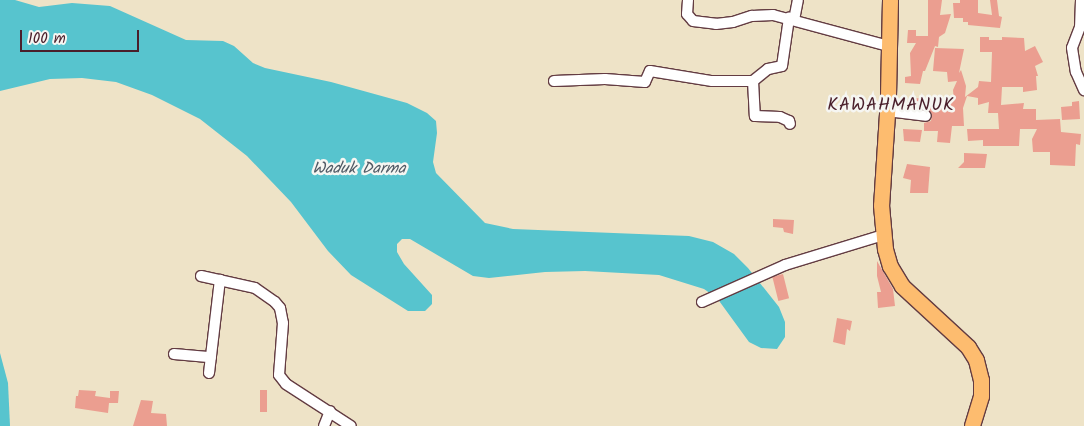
<!DOCTYPE html>
<html>
<head>
<meta charset="utf-8">
<style>
	body { margin:0 }
	#map { position:relative; width:1084px; height:426px; overflow:hidden; background:#eee3c7; font-family:Kalam,sans-serif }
	div>[style] { position:absolute }
	.water>* { inset:0; background:#57c4ce }
	.building>* { inset:0; background:#eb9e90; transform-origin:0 0 }
	.roads { filter:drop-shadow(1px 0 #633c42) drop-shadow(-1px 0 #633c42) drop-shadow(0 1px #633c42) drop-shadow(0 -1px #633c42) }
	.minor>* { height:10px; margin:-5px; padding:0 5px; transform-origin:5px; border-radius:5px; background:#fff }
	.highway>* { height:15px; margin:-7.5px; padding:0 7.5px; transform-origin:7.5px; border-radius:7.5px; background:#fdbc6f }
	span { translate:-50% -50%; white-space:nowrap; text-align:center; line-height:1.15; -webkit-text-stroke:5px #f6f6f2; paint-order:stroke }
	.water-label { font-size:16px; color:#4f5964; font-style:italic }
	.quarter-label { font-size:18px; color:#4a1f2b; letter-spacing:1px }
	.scale { position:absolute; left:20px; top:30px; width:119px; height:22px; box-sizing:border-box; border:2px solid #4a1f2b; border-top:0; padding-left:6px; font-size:15px; line-height:18px; white-space:nowrap; color:#4a1f2b; -webkit-text-stroke:4px #f6f6f2; paint-order:stroke }
</style>
</head>
<body>
<div id="map">
	<div class="water">
		<i style="clip-path:polygon(0 0,15px 0,39px 7px,72px 3px,110px 6px,186px 40px,223px 41px,234px 46px,253px 63px,265px 68px,331px 82px,407px 103px,427px 113px,436px 121px,437px 133px,433px 162px,436px 173px,485px 223px,513px 229px,689px 236px,713px 242px,734px 254px,748px 268px,779px 307px,785px 322px,785px 337px,777px 349px,761px 348px,749px 342px,717px 298px,704px 289px,659px 275px,585px 271px,545px 272px,489px 278px,473px 276px,410px 239px,402px 239px,397px 244px,397px 252px,404px 264px,432px 295px,432px 304px,425px 311px,408px 311px,351px 275px,328px 251px,291px 202px,247px 156px,200px 119px,152px 95px,116px 82px,82px 78px,50px 79px,0 91px)"></i>
		<i style="clip-path:polygon(0 353px,8px 383px,10px 426px,0 426px)"></i>
	</div>
	<div class="building">
		<i style="clip-path:polygon(928px 0,942px 0,940px 15px,951px 14px,945px 33px,939px 37px,938px 47px,935px 46px,925px 71px,923px 71px,920px 84px,905px 83px,905px 77px,911px 76px,910px 53px,916px 43px,907px 43px,908px 30px,916px 30px,916px 36px,928px 36px)"></i>
		<i style="clip-path:polygon(960px 0,978px 0,978px 13px,992px 15px,990px 0,997px 0,999px 16px,1002px 17px,1000px 28px,968px 25px,968px 22px,963px 22px,963px 18px,954px 18px,953px 3px,960px 3px)"></i>
		<i style="clip-path:polygon(980px 37px,989px 37px,989px 40px,1002px 40px,1002px 37px,1024px 38px,1025px 51px,1035px 46px,1043px 62px,1035px 66px,1038px 76px,1036px 76px,1037px 90px,1023px 92px,1023px 87px,1002px 87px,1001px 105px,1024px 103px,1023px 109px,1036px 109px,1036px 120px,1060px 119px,1061px 132px,1081px 134px,1080px 145px,1076px 144px,1075px 166px,1050px 165px,1050px 152px,1033px 152px,1032px 139px,1037px 129px,1020px 129px,1019px 146px,983px 146px,983px 140px,968px 141px,967px 129px,999px 129px,998px 113px,988px 113px,989px 102px,978px 105px,978px 98px,967px 96px,963px 108px,964px 126px,952px 126px,950px 143px,937px 142px,938px 131px,924px 131px,924px 123px,931px 121px,932px 114px,927px 109px,912px 107px,914px 98px,954px 101px,953px 90px,957px 81px,948px 82px,947px 72px,933px 71px,935px 48px,964px 49px,959px 73px,961px 70px,966px 86px,965px 97px,978px 87px,979px 81px,991px 82px,992px 52px,980px 52px)"></i>
		<i style="clip-path:polygon(1079px 101px,1080px 119px,1062px 120px,1061px 107px,1072px 106px,1072px 102px)"></i>
		<i style="clip-path:polygon(903px 129px,922px 130px,920px 142px,904px 141px)"></i>
		<i style="clip-path:polygon(964px 153px,987px 154px,985px 168px,958px 168px,964px 162px)"></i>
		<i style="clip-path:polygon(907px 164px,930px 167px,928px 193px,910px 193px,911px 180px,903px 178px)"></i>
		<i style="clip-path:polygon(773px 219px,794px 220px,793px 234px,784px 232px,783px 228px,773px 227px)"></i>
		<i style="clip-path:polygon(877px 261px,893px 289px,895px 306px,878px 308px,877px 292px,881px 292px,877px 276px)"></i>
		<i style="left:783px;top:274px;width:25px;height:11px;rotate:76deg"></i>
		<i style="clip-path:polygon(837px 318px,852px 321px,850px 331px,847px 329px,845px 345px,833px 342px)"></i>
		<i style="clip-path:polygon(79px 390px,96px 391px,95px 396px,110px 398px,110px 391px,119px 391px,118px 403px,109px 403px,108px 413px,75px 408px,76px 396px,78px 396px)"></i>
		<i style="left:260px;top:390px;width:7px;height:22px"></i>
		<i style="clip-path:polygon(141px 400px,153px 401px,151px 413px,166px 414px,167px 426px,133px 426px)"></i>
	</div>
	<div class="roads">
		<div class="minor">
			<i style="left:688px;top:0;width:14px;rotate:94deg"></i>
			<i style="left:687px;top:14px;width:9px;rotate:49deg"></i>
			<i style="left:693px;top:21px;width:23px;rotate:7deg"></i>
			<i style="left:716px;top:24px;width:17px;rotate:-7deg"></i>
			<i style="left:733px;top:22px;width:20px;rotate:-18deg"></i>
			<i style="left:752px;top:16px;width:21px;rotate:-3deg"></i>
			<i style="left:773px;top:15px;width:120px;rotate:15deg"></i>
			<i style="left:1081px;top:0;width:27px;rotate:92deg"></i>
			<i style="left:1080px;top:27px;width:22px;rotate:111deg"></i>
			<i style="left:1072px;top:48px;width:24px;rotate:81deg"></i>
			<i style="left:1076px;top:72px;width:20px;rotate:66deg"></i>
			<i style="left:794px;top:20px;width:20px;rotate:-79deg"></i>
			<i style="left:554px;top:81px;width:51px;rotate:-2.2deg"></i>
			<i style="left:605px;top:79px;width:40px;rotate:4.3deg"></i>
			<i style="left:645px;top:82px;width:12px;rotate:-66deg"></i>
			<i style="left:650px;top:71px;width:63px;rotate:9.2deg"></i>
			<i style="left:712px;top:81px;width:41px"></i>
			<i style="left:753px;top:81px;width:19px;rotate:-39deg"></i>
			<i style="left:768px;top:69px;width:14px;rotate:-12deg"></i>
			<i style="left:782px;top:66px;width:49px;rotate:-81.7deg"></i>
			<i style="left:753px;top:81px;width:35px;rotate:87deg"></i>
			<i style="left:755px;top:116px;width:25px;rotate:2deg"></i>
			<i style="left:780px;top:117px;width:10px;rotate:24deg"></i>
			<i style="left:789px;top:121px;width:3px;rotate:72deg"></i>
			<i style="left:887px;top:111px;width:39px;rotate:7deg"></i>
			<i style="left:201px;top:276px;width:55px;rotate:12.5deg"></i>
			<i style="left:255px;top:288px;width:24px;rotate:35deg"></i>
			<i style="left:275px;top:302px;width:8px;rotate:50deg"></i>
			<i style="left:280px;top:308px;width:15px;rotate:79deg"></i>
			<i style="left:283px;top:323px;width:52px;rotate:94.4deg"></i>
			<i style="left:279px;top:375px;width:11px;rotate:52deg"></i>
			<i style="left:286px;top:384px;width:77px;rotate:32.9deg"></i>
			<i style="left:702px;top:302px;width:91px;rotate:-24deg"></i>
			<i style="left:785px;top:265px;width:102px;rotate:-17deg"></i>
			<i style="left:174px;top:354px;width:37px;rotate:5deg"></i>
			<i style="left:209px;top:373px;width:94px;rotate:-83.3deg"></i>
			<i style="left:324px;top:426px;width:16px;rotate:-68deg"></i>
		</div>
		<div class="highway">
			<i style="left:890px;top:0;width:98px;rotate:91.2deg"></i>
			<i style="left:888px;top:98px;width:107px;rotate:93.7deg"></i>
			<i style="left:881px;top:205px;width:44px;rotate:84.8deg"></i>
			<i style="left:885px;top:249px;width:18px;rotate:74deg"></i>
			<i style="left:890px;top:266px;width:23px;rotate:59deg"></i>
			<i style="left:902px;top:286px;width:90px;rotate:42.7deg"></i>
			<i style="left:968px;top:347px;width:15px;rotate:58deg"></i>
			<i style="left:976px;top:360px;width:21px;rotate:76deg"></i>
			<i style="left:981px;top:380px;width:16px;rotate:90deg"></i>
			<i style="left:981px;top:396px;width:31px;rotate:107deg"></i>
		</div>
	</div>
	<div class="water-label">
		<span style="left:359px;top:169px">Waduk Darma</span>
	</div>
	<div class="quarter-label">
		<span style="left:891px;top:106px">KAWAHMANUK</span>
	</div>
	<div class="scale">100 m</div>
</div>
</body>
</html>
